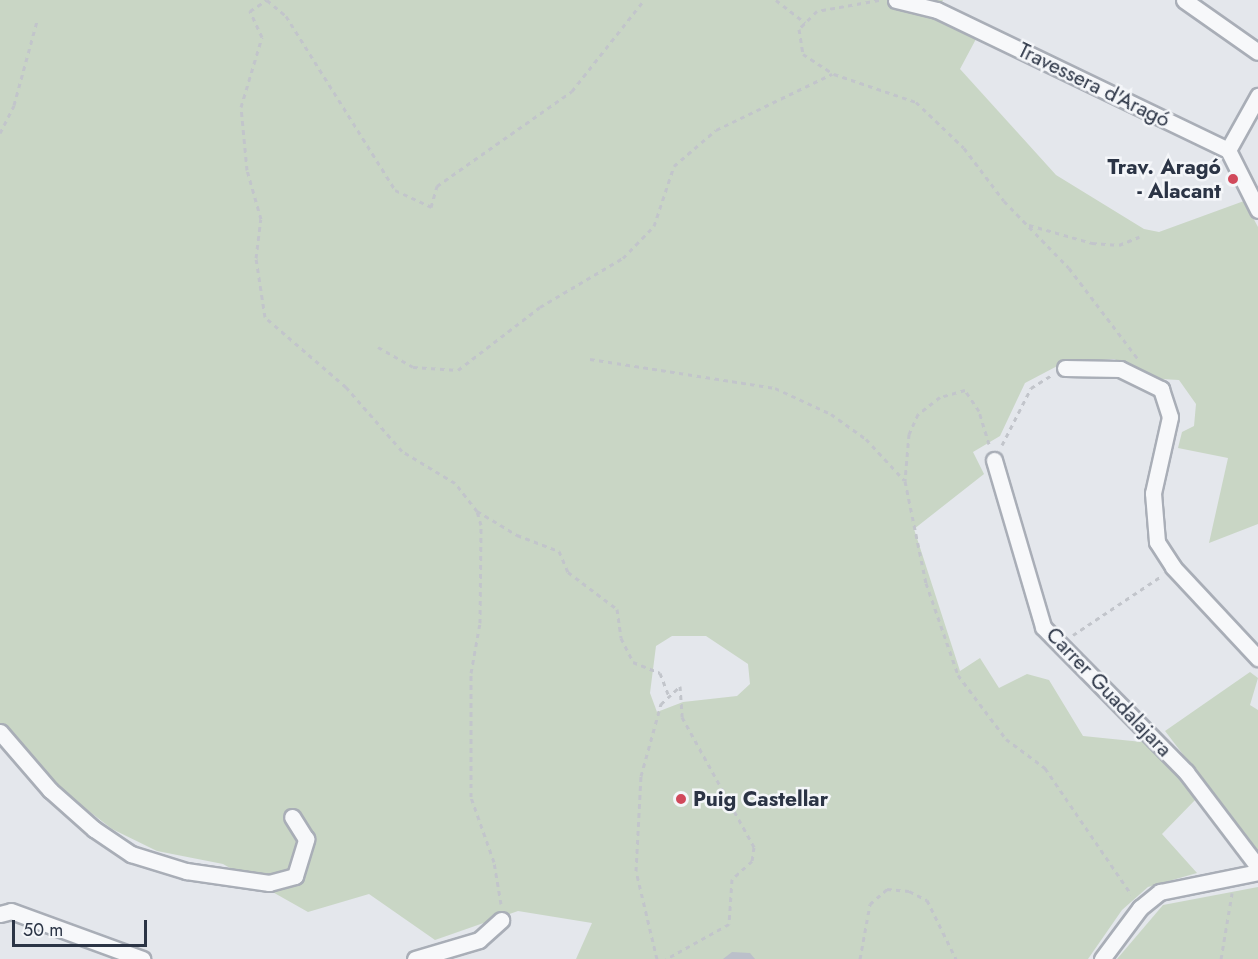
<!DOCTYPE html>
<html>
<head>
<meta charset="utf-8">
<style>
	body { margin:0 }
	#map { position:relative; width:1258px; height:959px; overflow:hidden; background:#e4e7ec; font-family:Jost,sans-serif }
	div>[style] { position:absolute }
	.green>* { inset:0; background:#c9d6c5 }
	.building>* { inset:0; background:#bbc0ca }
	.path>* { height:3px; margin-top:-1.5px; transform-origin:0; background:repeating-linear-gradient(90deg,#c2c5cb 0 4.5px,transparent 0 9px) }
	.roads { filter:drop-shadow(2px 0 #a9aeb7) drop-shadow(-2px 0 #a9aeb7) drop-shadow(0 2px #a9aeb7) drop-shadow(0 -2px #a9aeb7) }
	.minor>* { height:15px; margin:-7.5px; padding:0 7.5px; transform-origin:7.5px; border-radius:7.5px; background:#f7f8fa }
	.dots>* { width:16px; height:16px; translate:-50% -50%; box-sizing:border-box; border:3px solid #f4f6f9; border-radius:50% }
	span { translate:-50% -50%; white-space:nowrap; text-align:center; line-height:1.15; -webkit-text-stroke:5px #f4f6f9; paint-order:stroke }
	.street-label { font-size:21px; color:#2b3445 }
	.poi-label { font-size:21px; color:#2b3445; font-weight:700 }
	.right { translate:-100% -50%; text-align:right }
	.left { translate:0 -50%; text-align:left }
	.scale { position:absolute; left:12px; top:920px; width:135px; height:27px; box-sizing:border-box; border:3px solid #2b3445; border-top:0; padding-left:8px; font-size:18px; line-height:21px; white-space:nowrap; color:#2b3445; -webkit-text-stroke:4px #f4f6f9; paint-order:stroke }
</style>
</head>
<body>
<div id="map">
	<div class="green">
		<i style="clip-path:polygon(evenodd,0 0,943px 0,934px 19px,976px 39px,960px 69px,1056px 175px,1144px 229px,1159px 232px,1244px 201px,1258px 227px,1258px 524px,1209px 543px,1228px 458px,1178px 448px,1182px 432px,1194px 426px,1196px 404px,1179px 380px,1161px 379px,1114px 359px,1063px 363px,1025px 383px,1000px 436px,973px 452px,984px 474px,914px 529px,960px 671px,980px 658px,999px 688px,1027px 674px,1049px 680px,1083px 736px,1152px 743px,1196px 799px,1162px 834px,1197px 873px,1148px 887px,1122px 910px,1088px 959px,576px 959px,592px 923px,518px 911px,435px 940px,369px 894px,308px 912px,223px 864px,157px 851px,112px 829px,68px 795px,0 727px,0 0,706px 636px,748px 664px,750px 684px,737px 696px,683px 702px,657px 712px,650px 693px,656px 646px,672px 636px,706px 636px)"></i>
		<i style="clip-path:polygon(1250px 672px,1258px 678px,1250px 705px,1258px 710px,1258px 852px,1165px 731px)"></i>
		<i style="clip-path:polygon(1258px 887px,1258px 959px,1117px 959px,1163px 905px)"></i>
	</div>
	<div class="building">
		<i style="clip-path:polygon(732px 952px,750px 953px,755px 959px,723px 959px)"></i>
	</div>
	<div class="path">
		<i style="left:776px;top:0;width:37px;rotate:38deg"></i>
		<i style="left:879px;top:0;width:63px;rotate:169.9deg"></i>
		<i style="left:817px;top:11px;width:25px;rotate:135deg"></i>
		<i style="left:799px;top:29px;width:25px;rotate:81deg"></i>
		<i style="left:803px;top:54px;width:37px;rotate:33deg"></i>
		<i style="left:834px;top:74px;width:87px;rotate:18.9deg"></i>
		<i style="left:916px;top:102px;width:66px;rotate:43.8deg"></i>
		<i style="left:964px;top:148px;width:66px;rotate:53deg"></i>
		<i style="left:1004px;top:201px;width:93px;rotate:45.9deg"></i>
		<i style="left:1069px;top:268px;width:114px;rotate:52.8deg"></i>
		<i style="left:0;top:133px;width:31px;rotate:-63deg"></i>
		<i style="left:14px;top:105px;width:87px;rotate:-74.7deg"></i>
		<i style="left:1029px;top:225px;width:66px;rotate:15.9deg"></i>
		<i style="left:1092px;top:243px;width:27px;rotate:4deg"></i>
		<i style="left:1119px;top:245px;width:22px;rotate:-22deg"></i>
		<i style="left:378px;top:347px;width:40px;rotate:29.7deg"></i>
		<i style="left:413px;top:367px;width:45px;rotate:3.8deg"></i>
		<i style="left:458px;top:370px;width:103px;rotate:-37.5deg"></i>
		<i style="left:540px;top:307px;width:96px;rotate:-30.6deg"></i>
		<i style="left:623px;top:258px;width:45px;rotate:-45.9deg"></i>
		<i style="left:654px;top:226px;width:63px;rotate:-71.6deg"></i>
		<i style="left:674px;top:166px;width:55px;rotate:-40.6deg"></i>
		<i style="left:716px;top:130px;width:129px;rotate:-25.8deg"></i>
		<i style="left:590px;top:359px;width:187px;rotate:8.9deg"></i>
		<i style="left:775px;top:388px;width:62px;rotate:24.9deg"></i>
		<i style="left:831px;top:414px;width:43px;rotate:35.5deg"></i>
		<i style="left:866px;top:439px;width:56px;rotate:47.2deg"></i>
		<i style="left:989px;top:444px;width:34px;rotate:-107deg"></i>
		<i style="left:979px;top:411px;width:25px;rotate:-124deg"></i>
		<i style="left:965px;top:390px;width:26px;rotate:164deg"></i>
		<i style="left:940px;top:397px;width:28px;rotate:142deg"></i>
		<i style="left:918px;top:414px;width:22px;rotate:114deg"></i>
		<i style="left:909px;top:434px;width:47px;rotate:94.9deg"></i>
		<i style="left:905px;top:481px;width:104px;rotate:78.4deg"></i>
		<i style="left:926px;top:583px;width:97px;rotate:70.8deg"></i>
		<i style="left:958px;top:675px;width:80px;rotate:53.1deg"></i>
		<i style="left:1006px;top:739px;width:49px;rotate:36.6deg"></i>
		<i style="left:1045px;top:768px;width:153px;rotate:55.7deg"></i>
		<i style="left:1002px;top:445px;width:64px;rotate:-63deg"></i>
		<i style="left:1031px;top:388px;width:25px;rotate:-32deg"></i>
		<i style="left:477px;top:511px;width:47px;rotate:31deg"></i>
		<i style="left:517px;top:535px;width:45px;rotate:20.9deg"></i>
		<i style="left:559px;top:551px;width:23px;rotate:67deg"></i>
		<i style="left:568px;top:572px;width:61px;rotate:37.1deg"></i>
		<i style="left:617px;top:609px;width:29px;rotate:82deg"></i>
		<i style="left:621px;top:638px;width:27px;rotate:63deg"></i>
		<i style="left:633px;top:662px;width:29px;rotate:22deg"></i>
		<i style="left:660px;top:673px;width:26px;rotate:69deg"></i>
		<i style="left:1073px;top:635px;width:105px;rotate:-33.7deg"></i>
		<i style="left:501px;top:904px;width:43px;rotate:-99.5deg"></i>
		<i style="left:494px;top:862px;width:69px;rotate:-109.5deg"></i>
		<i style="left:471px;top:797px;width:124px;rotate:-90deg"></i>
		<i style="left:471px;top:673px;width:51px;rotate:-79.8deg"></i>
		<i style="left:480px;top:623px;width:98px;rotate:-89.4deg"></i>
		<i style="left:481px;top:525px;width:15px;rotate:-106deg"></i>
		<i style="left:477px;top:511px;width:36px;rotate:-128deg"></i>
		<i style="left:455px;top:483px;width:62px;rotate:-148.9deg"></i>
		<i style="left:402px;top:451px;width:85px;rotate:-131.2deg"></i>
		<i style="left:346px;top:387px;width:107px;rotate:-139.2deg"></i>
		<i style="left:265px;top:317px;width:60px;rotate:-98.7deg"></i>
		<i style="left:256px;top:258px;width:39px;rotate:-83deg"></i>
		<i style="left:261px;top:219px;width:51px;rotate:-105.9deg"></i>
		<i style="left:247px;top:170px;width:63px;rotate:-95.4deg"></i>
		<i style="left:241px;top:107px;width:73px;rotate:-73.3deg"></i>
		<i style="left:262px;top:37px;width:29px;rotate:-115deg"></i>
		<i style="left:250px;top:11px;width:20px;rotate:-33deg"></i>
		<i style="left:267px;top:0;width:25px;rotate:40deg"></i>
		<i style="left:286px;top:16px;width:205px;rotate:57.9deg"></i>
		<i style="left:395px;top:190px;width:40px;rotate:25deg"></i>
		<i style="left:431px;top:207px;width:22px;rotate:-74deg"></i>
		<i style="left:437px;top:186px;width:165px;rotate:-35.1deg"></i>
		<i style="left:572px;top:91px;width:116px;rotate:-51.6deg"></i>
		<i style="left:657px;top:959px;width:90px;rotate:-103.4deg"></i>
		<i style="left:636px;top:871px;width:95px;rotate:-87deg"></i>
		<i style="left:641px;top:776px;width:75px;rotate:-74.5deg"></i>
		<i style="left:661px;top:704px;width:26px;rotate:-43deg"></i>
		<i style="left:680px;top:686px;width:31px;rotate:86deg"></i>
		<i style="left:682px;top:717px;width:149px;rotate:61deg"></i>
		<i style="left:754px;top:847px;width:14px;rotate:98deg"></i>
		<i style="left:752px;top:861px;width:27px;rotate:138deg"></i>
		<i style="left:732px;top:879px;width:45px;rotate:93.8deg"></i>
		<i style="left:729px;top:924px;width:72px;rotate:150.9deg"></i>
		<i style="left:860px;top:959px;width:56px;rotate:-79.7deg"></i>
		<i style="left:870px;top:904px;width:23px;rotate:-41deg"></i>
		<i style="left:887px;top:889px;width:22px;rotate:5deg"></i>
		<i style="left:909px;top:891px;width:20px;rotate:27deg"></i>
		<i style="left:927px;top:900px;width:66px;rotate:63.8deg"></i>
		<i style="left:1221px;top:959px;width:67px;rotate:-80.5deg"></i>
	</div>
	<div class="roads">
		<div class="minor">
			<i style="left:896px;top:0;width:42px;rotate:13.7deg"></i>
			<i style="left:937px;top:10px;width:323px;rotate:25.7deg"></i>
			<i style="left:1228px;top:150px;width:67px;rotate:63.4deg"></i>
			<i style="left:1184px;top:0;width:90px;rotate:35.1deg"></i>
			<i style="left:1228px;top:150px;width:62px;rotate:-60.9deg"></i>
			<i style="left:1065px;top:368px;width:55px;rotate:1deg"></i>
			<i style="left:1120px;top:369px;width:46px;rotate:26deg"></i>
			<i style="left:1161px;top:389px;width:29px;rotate:72deg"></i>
			<i style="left:1170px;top:417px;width:78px;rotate:102.6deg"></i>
			<i style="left:1153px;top:493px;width:49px;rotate:85.3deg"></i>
			<i style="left:1157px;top:542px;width:30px;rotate:57deg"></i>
			<i style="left:1173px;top:567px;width:125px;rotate:47deg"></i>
			<i style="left:994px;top:460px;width:174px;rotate:73.6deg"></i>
			<i style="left:1043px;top:627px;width:204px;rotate:45.4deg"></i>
			<i style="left:1186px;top:772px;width:119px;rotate:52.8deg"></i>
			<i style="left:0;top:732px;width:77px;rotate:49.2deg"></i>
			<i style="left:50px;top:790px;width:59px;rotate:41.6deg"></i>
			<i style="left:94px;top:829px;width:45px;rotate:34deg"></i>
			<i style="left:131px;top:854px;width:58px;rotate:17.2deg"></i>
			<i style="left:186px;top:871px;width:84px;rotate:8.2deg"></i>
			<i style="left:269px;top:883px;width:27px;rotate:-15deg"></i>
			<i style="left:295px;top:876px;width:39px;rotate:-73deg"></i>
			<i style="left:306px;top:839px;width:26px;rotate:-122deg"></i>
			<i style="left:0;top:914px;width:11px;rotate:-15deg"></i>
			<i style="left:11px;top:911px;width:140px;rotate:20.1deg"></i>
			<i style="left:415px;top:959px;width:67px;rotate:-16.5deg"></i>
			<i style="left:479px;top:940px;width:30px;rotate:-42deg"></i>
			<i style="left:1102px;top:959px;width:64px;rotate:-53.3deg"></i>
			<i style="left:1140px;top:908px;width:26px;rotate:-39deg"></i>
			<i style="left:1160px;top:892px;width:100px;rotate:-11.5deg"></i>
		</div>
	</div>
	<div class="dots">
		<i style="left:1233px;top:179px;background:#d1495b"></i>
		<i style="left:681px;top:799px;background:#d1495b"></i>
	</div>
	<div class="street-label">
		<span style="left:1094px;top:85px;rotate:26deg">Travessera d'Aragó</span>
		<span style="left:1109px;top:692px;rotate:46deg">Carrer Guadalajara</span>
	</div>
	<div class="poi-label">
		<span class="right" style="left:1221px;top:179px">Trav. Aragó<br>- Alacant</span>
		<span class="left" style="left:693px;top:799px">Puig Castellar</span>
	</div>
	<div class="scale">50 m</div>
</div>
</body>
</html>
